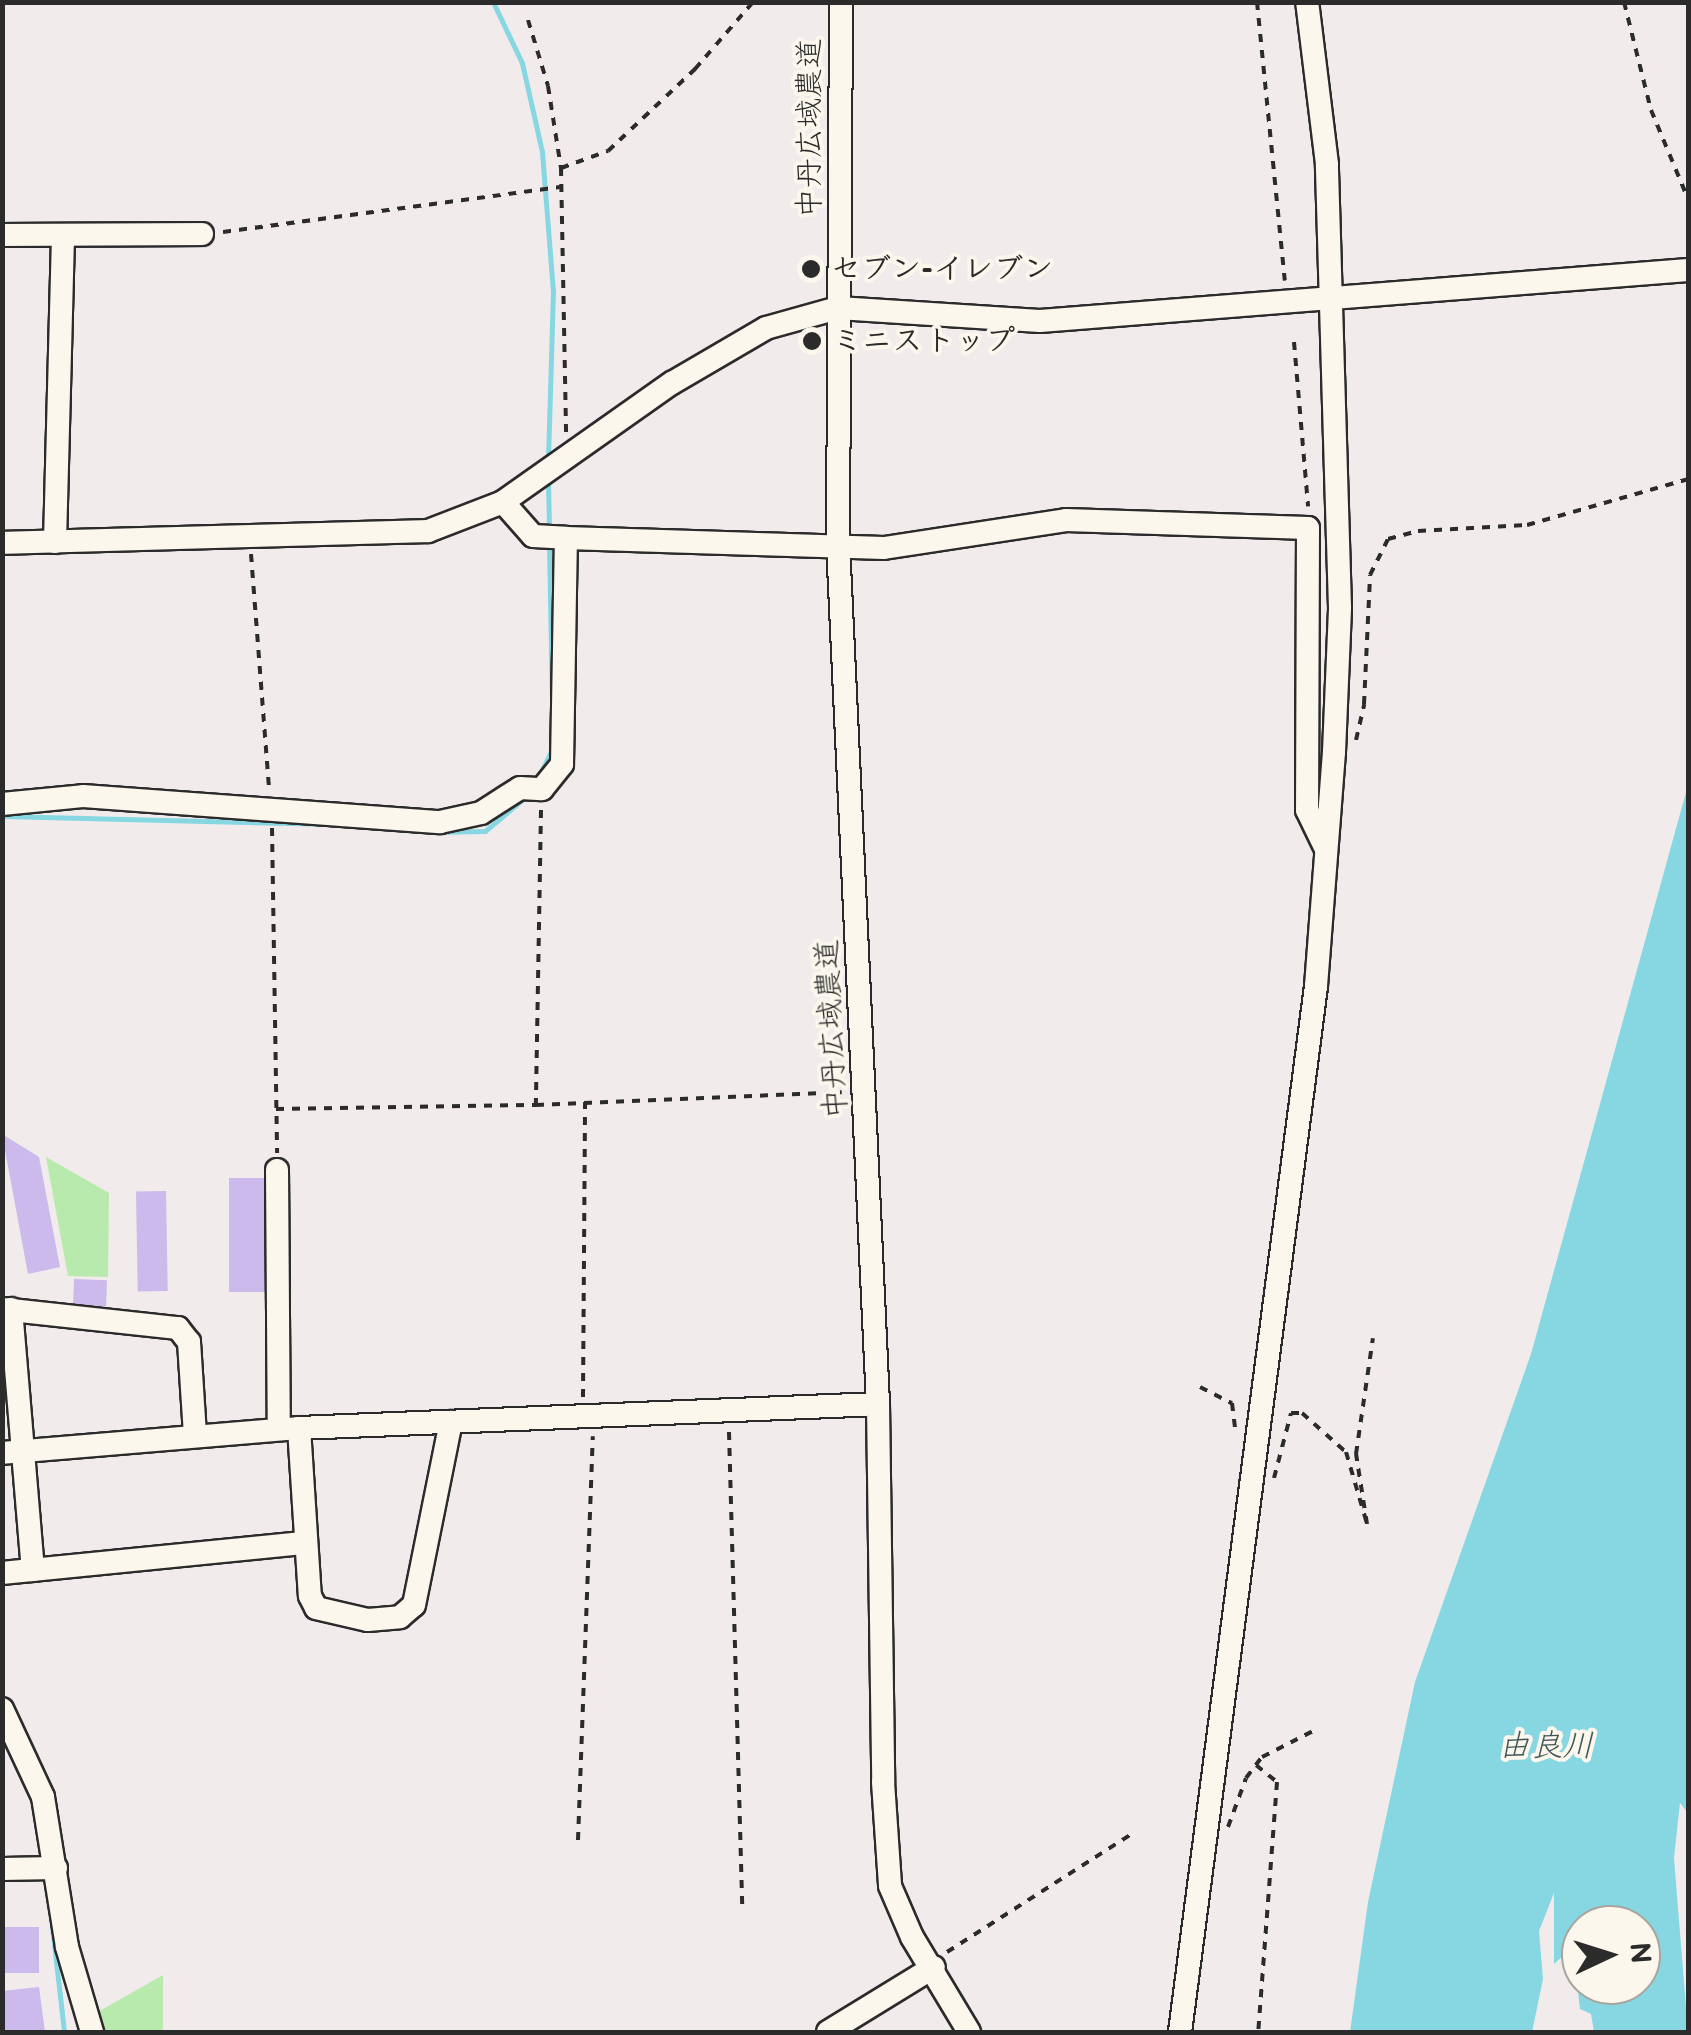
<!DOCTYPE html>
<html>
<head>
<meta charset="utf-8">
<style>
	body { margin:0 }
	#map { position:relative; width:1691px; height:2035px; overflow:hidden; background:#f1ebec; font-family:"Balsamiq Sans","Klee One",sans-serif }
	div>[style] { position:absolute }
	.green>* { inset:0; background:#b7eaac }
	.water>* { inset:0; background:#87d7e2 }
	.stream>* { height:5px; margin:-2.5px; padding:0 2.5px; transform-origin:2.5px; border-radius:2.5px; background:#87d7e2 }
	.building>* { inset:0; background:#cbbaeb; transform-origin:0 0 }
	.path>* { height:4px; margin-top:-2px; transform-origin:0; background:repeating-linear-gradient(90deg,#2b2b2b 0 8px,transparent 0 16px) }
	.roads { filter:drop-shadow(2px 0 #2b2b2b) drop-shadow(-2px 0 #2b2b2b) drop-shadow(0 2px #2b2b2b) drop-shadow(0 -2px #2b2b2b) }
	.minor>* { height:22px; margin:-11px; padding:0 11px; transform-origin:11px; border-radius:11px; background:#fbf7ec }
	.dots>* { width:28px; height:28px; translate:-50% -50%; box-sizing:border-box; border:5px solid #fbf7ec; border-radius:50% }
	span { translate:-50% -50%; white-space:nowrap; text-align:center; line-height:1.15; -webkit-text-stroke:8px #fbf7ec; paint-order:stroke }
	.street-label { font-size:30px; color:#2b2b2b }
	.poi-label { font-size:30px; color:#2b2b2b; font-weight:700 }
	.left { translate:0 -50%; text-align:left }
	.water-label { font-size:32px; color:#425659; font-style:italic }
	.frame { position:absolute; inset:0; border:5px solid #2b2b2b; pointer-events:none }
	.north { position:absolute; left:1561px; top:1905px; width:100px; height:100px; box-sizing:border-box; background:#fbf7ec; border:2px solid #a8a59f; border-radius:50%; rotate:86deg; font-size:28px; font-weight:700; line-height:40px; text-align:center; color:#2b2b2b }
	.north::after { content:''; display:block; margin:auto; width:35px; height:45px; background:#2b2b2b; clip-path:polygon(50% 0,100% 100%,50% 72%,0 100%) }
</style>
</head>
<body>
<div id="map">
	<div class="green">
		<i style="clip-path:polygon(46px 1157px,109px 1193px,108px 1277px,68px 1276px)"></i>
		<i style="clip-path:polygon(163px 1975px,163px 2032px,103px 2032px,96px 2013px)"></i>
	</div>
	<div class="water">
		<i style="clip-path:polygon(evenodd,1688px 785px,1688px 1813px,1680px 1803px,1674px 1858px,1688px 2032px,1594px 2032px,1591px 2014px,1580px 2009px,1575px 1966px,1564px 1955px,1554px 1964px,1554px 1893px,1539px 1931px,1543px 1979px,1532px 2032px,1350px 2032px,1368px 1902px,1415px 1682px,1531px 1354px,1688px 785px,1581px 1925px,1641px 1925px,1641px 1985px,1581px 1985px,1581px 1925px)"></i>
	</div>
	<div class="stream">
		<i style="left:493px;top:2px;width:68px;rotate:64.6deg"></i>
		<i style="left:522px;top:63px;width:91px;rotate:77.3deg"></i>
		<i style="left:542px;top:152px;width:139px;rotate:85.5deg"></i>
		<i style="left:553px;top:291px;width:173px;rotate:91.7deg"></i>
		<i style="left:548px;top:480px;width:49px;rotate:88.8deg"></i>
		<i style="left:549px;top:545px;width:154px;rotate:88.9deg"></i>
		<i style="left:537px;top:780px;width:34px;rotate:-64deg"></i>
		<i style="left:2px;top:816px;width:322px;rotate:1.4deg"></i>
		<i style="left:430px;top:832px;width:55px;rotate:-1deg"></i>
		<i style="left:485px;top:831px;width:57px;rotate:-40.1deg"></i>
		<i style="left:52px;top:1926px;width:107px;rotate:83.5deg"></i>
	</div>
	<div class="building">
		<i style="clip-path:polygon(2px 1134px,39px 1157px,60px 1267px,28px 1274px)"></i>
		<i style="left:229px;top:1178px;width:37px;height:114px"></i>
		<i style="left:166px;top:1191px;width:100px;height:30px;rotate:89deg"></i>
		<i style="left:74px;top:1279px;width:33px;height:26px;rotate:2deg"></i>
		<i style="left:2px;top:1927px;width:37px;height:46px"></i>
		<i style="clip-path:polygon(39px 1987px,45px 2032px,4px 2032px,2px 1991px)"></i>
	</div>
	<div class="path">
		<i style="left:1257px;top:2px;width:280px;rotate:84.3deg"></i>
		<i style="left:1624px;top:2px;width:111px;rotate:76deg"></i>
		<i style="left:1651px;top:110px;width:96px;rotate:67.4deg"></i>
		<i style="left:528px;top:20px;width:69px;rotate:73.1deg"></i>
		<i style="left:548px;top:86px;width:83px;rotate:81deg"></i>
		<i style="left:561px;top:168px;width:268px;rotate:88.9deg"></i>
		<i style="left:561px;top:168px;width:50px;rotate:-19.9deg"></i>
		<i style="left:608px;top:151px;width:120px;rotate:-43.3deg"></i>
		<i style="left:695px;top:69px;width:89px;rotate:-49.1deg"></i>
		<i style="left:223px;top:232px;width:340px;rotate:-7.6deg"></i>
		<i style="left:1294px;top:342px;width:165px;rotate:85.1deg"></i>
		<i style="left:251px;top:554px;width:235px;rotate:85.6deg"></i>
		<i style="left:1356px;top:740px;width:37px;rotate:-77deg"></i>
		<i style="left:1364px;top:704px;width:129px;rotate:-87.3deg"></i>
		<i style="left:1370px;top:575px;width:40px;rotate:-63.4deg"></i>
		<i style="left:1388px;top:539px;width:31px;rotate:-15deg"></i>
		<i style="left:1418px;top:531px;width:109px;rotate:-3.2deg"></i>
		<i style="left:1527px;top:525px;width:167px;rotate:-15.9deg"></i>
		<i style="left:541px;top:810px;width:295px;rotate:91deg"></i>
		<i style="left:536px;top:1105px;width:306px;rotate:-2.4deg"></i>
		<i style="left:272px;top:828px;width:325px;rotate:89.1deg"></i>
		<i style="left:276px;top:1109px;width:260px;rotate:-0.9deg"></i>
		<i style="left:1200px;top:1387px;width:36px;rotate:27deg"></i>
		<i style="left:1232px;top:1403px;width:31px;rotate:83deg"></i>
		<i style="left:583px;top:1397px;width:295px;rotate:-89.6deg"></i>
		<i style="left:729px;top:1432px;width:474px;rotate:88.4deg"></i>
		<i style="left:1274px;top:1478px;width:67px;rotate:-75.3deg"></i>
		<i style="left:1291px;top:1413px;width:11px"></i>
		<i style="left:1302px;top:1413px;width:59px;rotate:41.6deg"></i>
		<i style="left:1346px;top:1452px;width:75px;rotate:73.7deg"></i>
		<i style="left:1367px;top:1524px;width:71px;rotate:-98.9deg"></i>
		<i style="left:1356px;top:1454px;width:117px;rotate:-81.7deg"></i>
		<i style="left:1256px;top:1765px;width:27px;rotate:39deg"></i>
		<i style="left:1277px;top:1782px;width:251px;rotate:94.3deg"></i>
		<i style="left:1228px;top:1827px;width:52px;rotate:-69.8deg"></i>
		<i style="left:1246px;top:1778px;width:26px;rotate:-53deg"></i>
		<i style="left:1262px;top:1757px;width:57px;rotate:-27deg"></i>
		<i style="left:578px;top:1840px;width:404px;rotate:-87.9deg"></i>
		<i style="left:947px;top:1952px;width:223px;rotate:-32.6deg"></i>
	</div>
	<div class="roads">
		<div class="minor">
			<i style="left:841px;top:2px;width:541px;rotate:90.32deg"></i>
			<i style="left:838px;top:543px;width:862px;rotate:87.34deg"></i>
			<i style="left:878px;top:1404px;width:378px;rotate:89.2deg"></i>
			<i style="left:883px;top:1782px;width:104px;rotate:86.1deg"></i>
			<i style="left:890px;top:1886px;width:56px;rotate:66.7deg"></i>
			<i style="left:912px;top:1937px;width:111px;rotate:59deg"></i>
			<i style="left:2px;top:235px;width:200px;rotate:-0.3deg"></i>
			<i style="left:503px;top:502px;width:45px;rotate:48.6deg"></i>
			<i style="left:533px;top:536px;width:33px;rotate:3deg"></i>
			<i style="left:566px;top:538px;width:318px;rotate:1.8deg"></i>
			<i style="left:884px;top:548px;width:184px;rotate:-8.7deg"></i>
			<i style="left:1066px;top:520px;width:242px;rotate:1.9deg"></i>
			<i style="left:1308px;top:528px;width:282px;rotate:90.2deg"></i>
			<i style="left:1307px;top:810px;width:41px;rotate:64.1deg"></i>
			<i style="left:55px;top:542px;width:305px;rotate:-88.5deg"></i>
			<i style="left:2px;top:543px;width:426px;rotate:-1.6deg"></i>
			<i style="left:428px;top:531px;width:80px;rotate:-21.1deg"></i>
			<i style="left:503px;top:502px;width:207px;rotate:-35.2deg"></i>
			<i style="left:672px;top:383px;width:109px;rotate:-30.3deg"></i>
			<i style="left:766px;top:328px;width:75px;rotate:-15.5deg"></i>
			<i style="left:838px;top:308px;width:202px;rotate:3.7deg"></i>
			<i style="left:1040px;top:321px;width:650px;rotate:-4.5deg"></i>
			<i style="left:2px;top:804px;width:81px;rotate:-5.6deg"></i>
			<i style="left:83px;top:796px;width:358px;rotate:4.2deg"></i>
			<i style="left:440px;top:822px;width:42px;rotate:-12.4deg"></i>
			<i style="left:481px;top:813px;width:46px;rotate:-32.7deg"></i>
			<i style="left:520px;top:788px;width:22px;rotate:3deg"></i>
			<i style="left:542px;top:789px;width:32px;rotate:-51deg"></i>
			<i style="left:562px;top:764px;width:226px;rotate:-89deg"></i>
			<i style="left:277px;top:1170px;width:259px;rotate:89.6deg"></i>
			<i style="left:2px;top:1309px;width:177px;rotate:6.2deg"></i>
			<i style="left:178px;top:1328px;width:18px;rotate:52deg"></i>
			<i style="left:189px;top:1342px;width:92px;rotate:86.3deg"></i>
			<i style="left:11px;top:1309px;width:262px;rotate:85.2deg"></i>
			<i style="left:299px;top:1428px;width:168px;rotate:86.3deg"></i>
			<i style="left:310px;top:1596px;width:13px;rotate:63deg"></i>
			<i style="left:316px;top:1608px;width:53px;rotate:13deg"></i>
			<i style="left:368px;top:1620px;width:32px;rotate:-5deg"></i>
			<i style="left:400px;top:1617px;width:18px;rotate:-41deg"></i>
			<i style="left:414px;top:1605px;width:187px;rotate:-78.6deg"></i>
			<i style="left:2px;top:1453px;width:298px;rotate:-4.8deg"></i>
			<i style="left:299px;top:1428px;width:579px;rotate:-2.37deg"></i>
			<i style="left:2px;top:1573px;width:304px;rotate:-5.7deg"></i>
			<i style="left:2px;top:1709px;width:97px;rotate:65deg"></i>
			<i style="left:43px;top:1797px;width:152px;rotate:80.9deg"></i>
			<i style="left:67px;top:1947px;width:89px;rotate:73.6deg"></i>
			<i style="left:2px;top:1869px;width:54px;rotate:-1.1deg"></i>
			<i style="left:828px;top:2032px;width:124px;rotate:-31.5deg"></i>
			<i style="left:1180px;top:2032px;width:1055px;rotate:-82.59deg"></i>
			<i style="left:1316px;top:986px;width:235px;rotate:-85.6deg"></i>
			<i style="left:1334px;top:752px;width:144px;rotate:-87.6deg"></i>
			<i style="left:1340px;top:608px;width:444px;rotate:-91.7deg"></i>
			<i style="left:1327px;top:164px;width:163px;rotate:-97deg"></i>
		</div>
	</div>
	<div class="dots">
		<i style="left:811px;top:269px;background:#2b2b2b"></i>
		<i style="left:812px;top:341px;background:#2b2b2b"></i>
	</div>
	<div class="street-label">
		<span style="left:810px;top:128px;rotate:-90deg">中丹広域農道</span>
		<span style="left:832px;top:1029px;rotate:-93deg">中丹広域農道</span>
	</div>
	<div class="poi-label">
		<span class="left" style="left:831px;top:269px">セブン-イレブン</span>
		<span class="left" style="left:832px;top:341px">ミニストップ</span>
	</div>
	<div class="water-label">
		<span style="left:1546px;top:1747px">由良川</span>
	</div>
	<div class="frame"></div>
	<div class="north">N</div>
</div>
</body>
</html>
